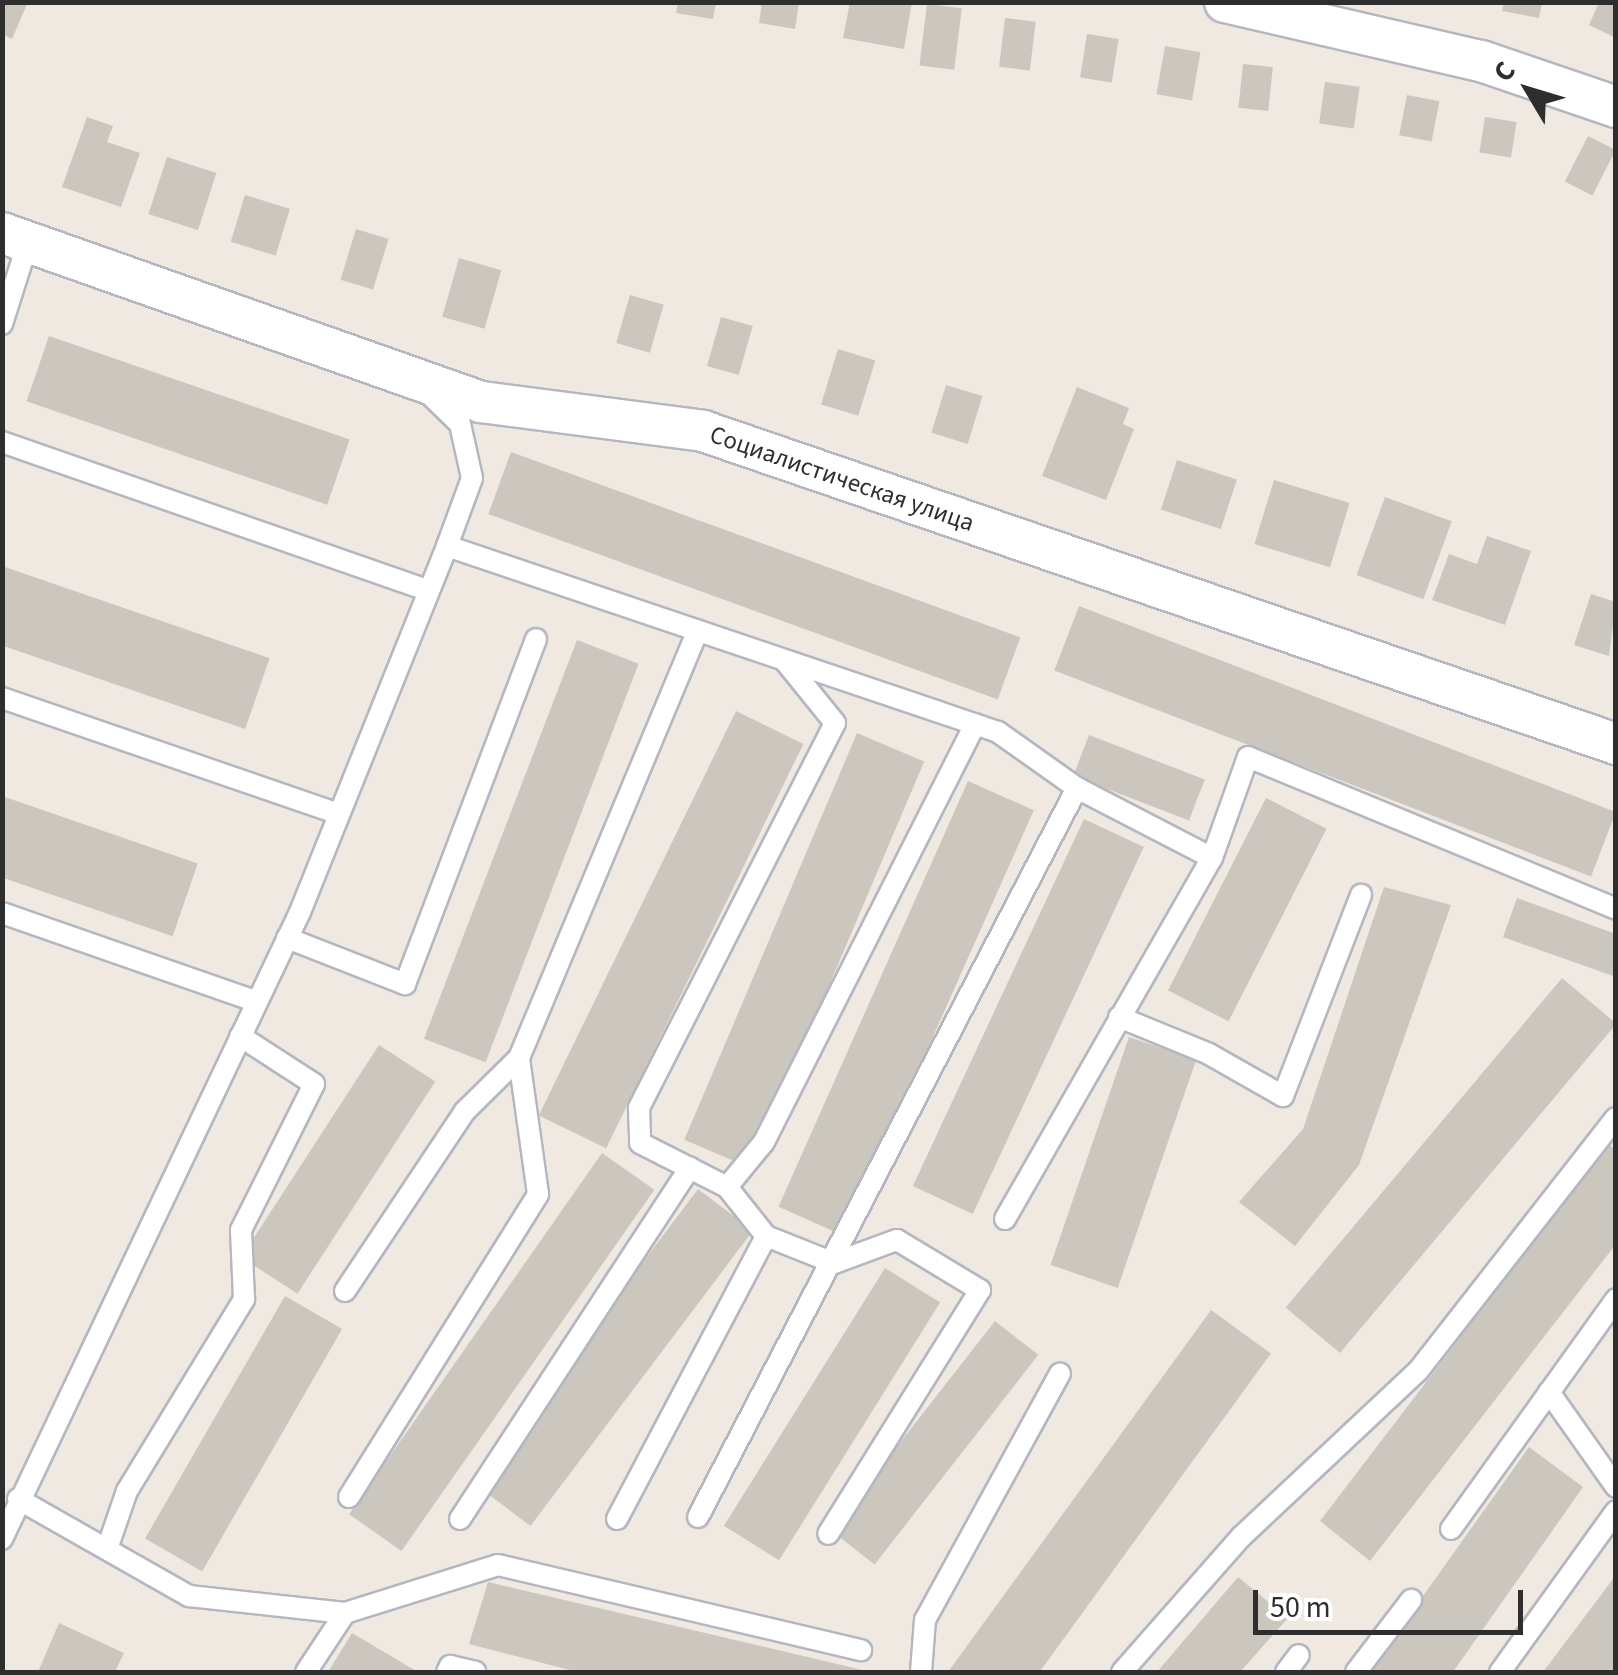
<!DOCTYPE html>
<html>
<head>
<meta charset="utf-8">
<style>
	body { margin:0 }
	#map { position:relative; width:1618px; height:1675px; overflow:hidden; background:#efe9e1; font-family:"Source Sans 3",sans-serif }
	div>[style] { position:absolute }
	.building>* { inset:0; background:#cbc7bf; transform-origin:0 0 }
	.roads { filter:drop-shadow(2px 0 #b4b7c1) drop-shadow(-2px 0 #b4b7c1) drop-shadow(0 2px #b4b7c1) drop-shadow(0 -2px #b4b7c1) }
	.service>* { height:20px; margin:-10px; padding:0 10px; transform-origin:10px; border-radius:10px; background:#fff }
	.minor>* { height:40px; margin:-20px; padding:0 20px; transform-origin:20px; border-radius:20px; background:#fff }
	span { translate:-50% -50%; white-space:nowrap; text-align:center; line-height:1.15; -webkit-text-stroke:9px #fff; paint-order:stroke }
	.street-label { font-size:25px; color:#2e2e2e }
	.frame { position:absolute; inset:0; border:5px solid #2e2e2e; pointer-events:none }
	.north { position:absolute; left:1478px; top:40px; width:100px; height:100px; -webkit-text-stroke:8px #fff; paint-order:stroke; rotate:308deg; font-size:28px; font-weight:700; line-height:40px; text-align:center; color:#2e2e2e }
	.north::after { content:''; display:block; margin:auto; width:35px; height:45px; background:#2e2e2e; clip-path:polygon(50% 0,100% 100%,50% 72%,0 100%) }
	.scale { position:absolute; left:1253px; top:1590px; width:270px; height:45px; box-sizing:border-box; border:5px solid #2e2e2e; border-top:0; padding-left:12px; font-size:30px; line-height:35px; white-space:nowrap; color:#2e2e2e; -webkit-text-stroke:8px #fff; paint-order:stroke }
</style>
</head>
<body>
<div id="map">
	<div class="building">
		<i style="clip-path:polygon(2px 2px,28px 2px,12px 39px,2px 34px)"></i>
		<i style="clip-path:polygon(678px 2px,716px 2px,713px 19px,676px 13px)"></i>
		<i style="clip-path:polygon(762px 2px,799px 2px,795px 29px,759px 23px)"></i>
		<i style="clip-path:polygon(850px 2px,912px 2px,904px 49px,843px 38px)"></i>
		<i style="clip-path:polygon(1504px 2px,1542px 2px,1539px 18px,1502px 11px)"></i>
		<i style="clip-path:polygon(1599px 2px,1616px 2px,1616px 38px,1589px 25px)"></i>
		<i style="left:927px;top:4px;width:35px;height:62px;rotate:7deg"></i>
		<i style="left:1005px;top:18px;width:31px;height:49px;rotate:7deg"></i>
		<i style="left:1087px;top:34px;width:32px;height:44px;rotate:9deg"></i>
		<i style="left:1165px;top:46px;width:36px;height:49px;rotate:10deg"></i>
		<i style="left:1243px;top:64px;width:30px;height:44px;rotate:6deg"></i>
		<i style="left:1325px;top:82px;width:35px;height:42px;rotate:8deg"></i>
		<i style="left:1407px;top:95px;width:33px;height:41px;rotate:11deg"></i>
		<i style="clip-path:polygon(87px 117px,113px 126px,107px 142px,140px 153px,121px 207px,62px 187px)"></i>
		<i style="left:1485px;top:117px;width:32px;height:36px;rotate:9deg"></i>
		<i style="left:1588px;top:136px;width:31px;height:51px;rotate:27deg"></i>
		<i style="left:167px;top:157px;width:52px;height:60px;rotate:18deg"></i>
		<i style="left:245px;top:195px;width:47px;height:49px;rotate:17deg"></i>
		<i style="left:356px;top:229px;width:34px;height:53px;rotate:17deg"></i>
		<i style="left:459px;top:258px;width:44px;height:61px;rotate:16deg"></i>
		<i style="left:630px;top:295px;width:35px;height:50px;rotate:16deg"></i>
		<i style="left:721px;top:317px;width:33px;height:51px;rotate:16deg"></i>
		<i style="left:49px;top:336px;width:318px;height:69px;rotate:19deg"></i>
		<i style="left:838px;top:349px;width:39px;height:58px;rotate:17deg"></i>
		<i style="left:946px;top:385px;width:38px;height:50px;rotate:17deg"></i>
		<i style="clip-path:polygon(1077px 387px,1129px 408px,1123px 424px,1134px 429px,1106px 500px,1042px 476px)"></i>
		<i style="left:511px;top:452px;width:542px;height:66px;rotate:20deg"></i>
		<i style="left:1177px;top:460px;width:63px;height:52px;rotate:18deg"></i>
		<i style="left:1274px;top:480px;width:79px;height:67px;rotate:17deg"></i>
		<i style="left:1385px;top:497px;width:71px;height:83px;rotate:20deg"></i>
		<i style="clip-path:polygon(1487px 536px,1531px 551px,1505px 625px,1432px 600px,1449px 554px,1477px 564px)"></i>
		<i style="left:2px;top:566px;width:283px;height:75px;rotate:19deg"></i>
		<i style="clip-path:polygon(1591px 594px,1616px 602px,1609px 656px,1574px 645px)"></i>
		<i style="left:1079px;top:606px;width:575px;height:69px;rotate:21deg"></i>
		<i style="left:577px;top:640px;width:66px;height:427px;rotate:21deg"></i>
		<i style="left:736px;top:711px;width:75px;height:450px;rotate:26deg"></i>
		<i style="left:857px;top:733px;width:73px;height:442px;rotate:23deg"></i>
		<i style="left:1089px;top:735px;width:124px;height:44px;rotate:21deg"></i>
		<i style="left:968px;top:781px;width:72px;height:466px;rotate:24deg"></i>
		<i style="left:2px;top:796px;width:207px;height:77px;rotate:19deg"></i>
		<i style="left:1266px;top:798px;width:68px;height:216px;rotate:27deg"></i>
		<i style="left:1084px;top:819px;width:66px;height:405px;rotate:25deg"></i>
		<i style="clip-path:polygon(1384px 887px,1451px 905px,1359px 1165px,1295px 1246px,1239px 1202px,1303px 1129px)"></i>
		<i style="clip-path:polygon(1517px 898px,1616px 934px,1616px 977px,1503px 937px)"></i>
		<i style="left:1562px;top:978px;width:71px;height:430px;rotate:40deg"></i>
		<i style="left:1129px;top:1037px;width:71px;height:241px;rotate:19deg"></i>
		<i style="left:379px;top:1045px;width:67px;height:253px;rotate:33deg"></i>
		<i style="clip-path:polygon(1608px 1144px,1616px 1150px,1616px 1244px,1370px 1561px,1320px 1521px)"></i>
		<i style="left:602px;top:1153px;width:64px;height:441px;rotate:35deg"></i>
		<i style="left:698px;top:1189px;width:69px;height:370px;rotate:37deg"></i>
		<i style="left:885px;top:1268px;width:65px;height:304px;rotate:32deg"></i>
		<i style="left:285px;top:1296px;width:66px;height:280px;rotate:30deg"></i>
		<i style="left:1211px;top:1310px;width:74px;height:449px;rotate:36deg"></i>
		<i style="left:995px;top:1321px;width:55px;height:266px;rotate:38deg"></i>
		<i style="clip-path:polygon(1529px 1447px,1583px 1487px,1453px 1672px,1369px 1672px)"></i>
		<i style="clip-path:polygon(1616px 1575px,1616px 1672px,1543px 1672px)"></i>
		<i style="clip-path:polygon(1238px 1577px,1288px 1618px,1240px 1672px,1157px 1672px)"></i>
		<i style="clip-path:polygon(488px 1582px,867px 1671px,867px 1672px,577px 1672px,469px 1644px)"></i>
		<i style="clip-path:polygon(59px 1623px,124px 1653px,115px 1672px,38px 1672px)"></i>
		<i style="clip-path:polygon(352px 1633px,418px 1672px,328px 1672px)"></i>
	</div>
	<div class="roads">
		<div class="service">
			<i style="left:2px;top:324px;width:86px;rotate:-72.4deg"></i>
			<i style="left:2px;top:442px;width:452px;rotate:19.2deg"></i>
			<i style="left:447px;top:546px;width:582px;rotate:18.65deg"></i>
			<i style="left:998px;top:732px;width:97px;rotate:35.3deg"></i>
			<i style="left:1077px;top:788px;width:152px;rotate:27.4deg"></i>
			<i style="left:1212px;top:858px;width:107px;rotate:-70.4deg"></i>
			<i style="left:1248px;top:757px;width:398px;rotate:22.4deg"></i>
			<i style="left:784px;top:660px;width:81px;rotate:51deg"></i>
			<i style="left:835px;top:723px;width:432px;rotate:117deg"></i>
			<i style="left:639px;top:1108px;width:35px;rotate:88deg"></i>
			<i style="left:640px;top:1143px;width:97px;rotate:26.8deg"></i>
			<i style="left:727px;top:1187px;width:63px;rotate:51.5deg"></i>
			<i style="left:766px;top:1236px;width:73px;rotate:21.7deg"></i>
			<i style="left:834px;top:1263px;width:67px;rotate:-20.1deg"></i>
			<i style="left:897px;top:1240px;width:97px;rotate:31.1deg"></i>
			<i style="left:980px;top:1290px;width:287px;rotate:121.9deg"></i>
			<i style="left:2px;top:698px;width:356px;rotate:19deg"></i>
			<i style="left:2px;top:913px;width:270px;rotate:19.2deg"></i>
			<i style="left:287px;top:938px;width:127px;rotate:21.3deg"></i>
			<i style="left:405px;top:984px;width:369px;rotate:-69.2deg"></i>
			<i style="left:1119px;top:1017px;width:97px;rotate:22.3deg"></i>
			<i style="left:1209px;top:1054px;width:85px;rotate:29.6deg"></i>
			<i style="left:1283px;top:1096px;width:216px;rotate:-68.8deg"></i>
			<i style="left:727px;top:1187px;width:58px;rotate:-50.6deg"></i>
			<i style="left:764px;top:1142px;width:468px;rotate:-63.2deg"></i>
			<i style="left:1005px;top:1219px;width:416px;rotate:-60.2deg"></i>
			<i style="left:345px;top:1291px;width:216px;rotate:-56.3deg"></i>
			<i style="left:465px;top:1111px;width:76px;rotate:-44.5deg"></i>
			<i style="left:519px;top:1058px;width:463px;rotate:-67.3deg"></i>
			<i style="left:1549px;top:1392px;width:116px;rotate:54.8deg"></i>
			<i style="left:349px;top:1497px;width:357px;rotate:-58deg"></i>
			<i style="left:538px;top:1194px;width:137px;rotate:-98deg"></i>
			<i style="left:18px;top:1499px;width:197px;rotate:29.6deg"></i>
			<i style="left:189px;top:1596px;width:157px;rotate:6.2deg"></i>
			<i style="left:345px;top:1613px;width:160px;rotate:-17.4deg"></i>
			<i style="left:498px;top:1565px;width:373px;rotate:13.2deg"></i>
			<i style="left:698px;top:1517px;width:822px;rotate:-62.53deg"></i>
			<i style="left:460px;top:1519px;width:420px;rotate:-56.8deg"></i>
			<i style="left:617px;top:1519px;width:320px;rotate:-62.2deg"></i>
			<i style="left:1451px;top:1529px;width:283px;rotate:-54.3deg"></i>
			<i style="left:2px;top:1539px;width:694px;rotate:-64.58deg"></i>
			<i style="left:300px;top:912px;width:394px;rotate:-68.1deg"></i>
			<i style="left:447px;top:546px;width:72px;rotate:-69.8deg"></i>
			<i style="left:472px;top:478px;width:55px;rotate:-102.5deg"></i>
			<i style="left:460px;top:424px;width:45px;rotate:-135.9deg"></i>
			<i style="left:107px;top:1549px;width:61px;rotate:-71deg"></i>
			<i style="left:127px;top:1491px;width:225px;rotate:-58.6deg"></i>
			<i style="left:244px;top:1299px;width:69px;rotate:-92.5deg"></i>
			<i style="left:241px;top:1230px;width:163px;rotate:-63.4deg"></i>
			<i style="left:314px;top:1084px;width:88px;rotate:-147deg"></i>
			<i style="left:306px;top:1672px;width:71px;rotate:-56.5deg"></i>
			<i style="left:447px;top:1672px;width:7px;rotate:-63deg"></i>
			<i style="left:450px;top:1666px;width:26px;rotate:13deg"></i>
			<i style="left:921px;top:1672px;width:52px;rotate:-85.6deg"></i>
			<i style="left:925px;top:1620px;width:281px;rotate:-61.3deg"></i>
			<i style="left:1122px;top:1672px;width:181px;rotate:-48.6deg"></i>
			<i style="left:1242px;top:1536px;width:241px;rotate:-43.2deg"></i>
			<i style="left:1418px;top:1371px;width:321px;rotate:-52deg"></i>
			<i style="left:1286px;top:1672px;width:21px;rotate:-53deg"></i>
			<i style="left:1356px;top:1672px;width:91px;rotate:-52.6deg"></i>
			<i style="left:1500px;top:1672px;width:198px;rotate:-54.2deg"></i>
		</div>
		<div class="minor">
			<i style="left:1225px;top:2px;width:263px;rotate:13deg"></i>
			<i style="left:1481px;top:61px;width:143px;rotate:18.8deg"></i>
			<i style="left:2px;top:233px;width:508px;rotate:19.43deg"></i>
			<i style="left:481px;top:402px;width:224px;rotate:7.4deg"></i>
			<i style="left:703px;top:431px;width:965px;rotate:18.92deg"></i>
		</div>
	</div>
	<div class="street-label">
		<span style="left:842px;top:479px;rotate:19deg">Социалистическая улица</span>
	</div>
	<div class="frame"></div>
	<div class="north">С</div>
	<div class="scale">50 m</div>
</div>
</body>
</html>
